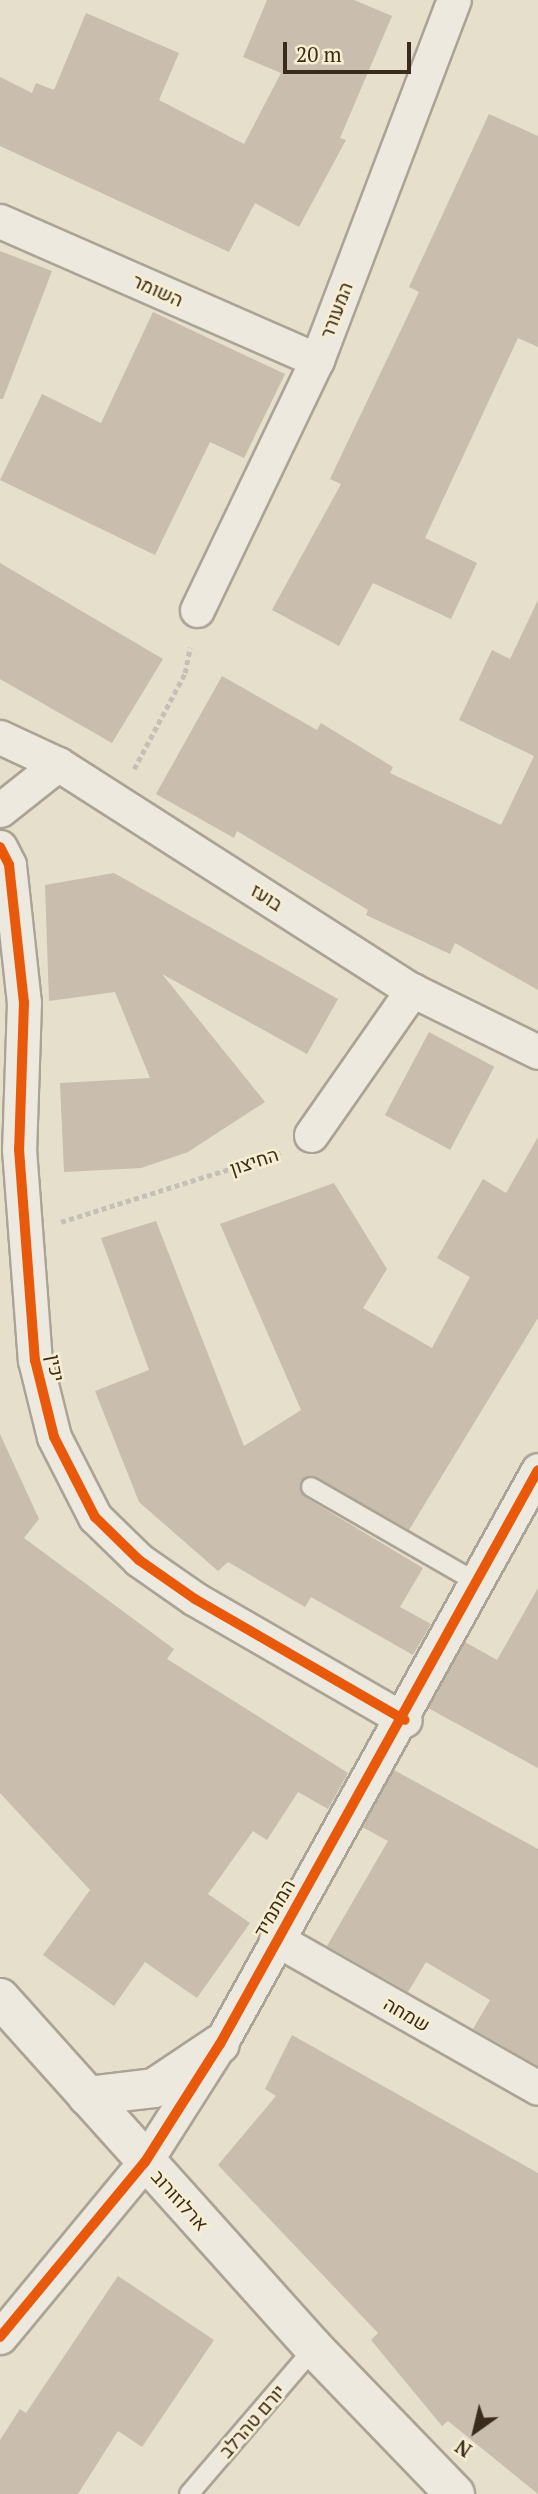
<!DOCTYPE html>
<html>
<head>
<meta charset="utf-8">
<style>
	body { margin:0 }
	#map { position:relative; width:538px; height:2494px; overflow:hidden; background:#e6dfcc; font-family:"PT Serif",Heebo,serif }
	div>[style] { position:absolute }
	.building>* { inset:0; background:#c9bdad; transform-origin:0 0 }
	.path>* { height:4.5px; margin-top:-2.25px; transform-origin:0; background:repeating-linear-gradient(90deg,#c5c0b5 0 5px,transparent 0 8.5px) }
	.roads { filter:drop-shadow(2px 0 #aba395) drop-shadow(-2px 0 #aba395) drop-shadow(0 2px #aba395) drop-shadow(0 -2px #aba395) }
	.lane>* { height:18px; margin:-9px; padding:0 9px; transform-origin:9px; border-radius:9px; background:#ede9de }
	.street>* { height:33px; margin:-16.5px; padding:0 16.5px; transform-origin:16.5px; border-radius:16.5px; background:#ede9de }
	.secondary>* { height:38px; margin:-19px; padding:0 19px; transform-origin:19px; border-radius:19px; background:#ede9de }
	.cycleway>* { height:10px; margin:-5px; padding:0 5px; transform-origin:5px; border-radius:5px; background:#e8590c }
	span { translate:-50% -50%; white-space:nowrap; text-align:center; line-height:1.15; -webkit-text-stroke:5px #f7eed1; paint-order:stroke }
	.street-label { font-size:19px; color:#392c1d }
	.north { position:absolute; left:440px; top:2396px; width:70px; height:70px; -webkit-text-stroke:5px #f7eed1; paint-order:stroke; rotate:214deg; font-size:19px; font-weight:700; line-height:28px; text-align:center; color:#392c1d }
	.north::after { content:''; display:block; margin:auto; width:24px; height:32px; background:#392c1d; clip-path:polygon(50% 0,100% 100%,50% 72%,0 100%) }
	.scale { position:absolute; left:283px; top:42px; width:128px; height:32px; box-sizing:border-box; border:4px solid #392c1d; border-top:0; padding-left:9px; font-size:21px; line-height:24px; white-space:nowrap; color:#392c1d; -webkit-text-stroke:5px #f7eed1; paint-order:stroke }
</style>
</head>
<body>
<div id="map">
	<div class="building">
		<i style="clip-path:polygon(267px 0,354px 0,392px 16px,340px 138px,346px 140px,299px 227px,255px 203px,229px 252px,0 146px,0 77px,32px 93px,36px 83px,54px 90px,86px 13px,179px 53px,159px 100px,244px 144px,281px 73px,243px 57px)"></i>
		<i style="clip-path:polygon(489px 114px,538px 136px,538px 347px,518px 338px,425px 538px,477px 563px,451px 619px,373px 583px,339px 646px,272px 610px,341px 484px,330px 479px,419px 292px,409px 287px)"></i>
		<i style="clip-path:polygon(0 251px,52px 271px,3px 399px,0 399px)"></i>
		<i style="clip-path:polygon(153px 312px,285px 374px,244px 458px,210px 442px,155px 555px,0 480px,42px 394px,101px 423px)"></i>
		<i style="clip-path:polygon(0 563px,163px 659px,112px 743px,0 679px)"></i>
		<i style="clip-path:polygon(538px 600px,538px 990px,455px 943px,450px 954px,366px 915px,368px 910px,237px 831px,234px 838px,156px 794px,222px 676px,317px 730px,321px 723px,393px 767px,390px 773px,501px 825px,534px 756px,459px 720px,492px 650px,510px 659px)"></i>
		<i style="clip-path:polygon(114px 873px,338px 999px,307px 1054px,162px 974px,265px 1102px,188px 1152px,141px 1168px,64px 1172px,60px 1083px,150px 1078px,115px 992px,49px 1001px,45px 885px)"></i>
		<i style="left:429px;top:1032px;width:74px;height:94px;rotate:28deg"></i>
		<i style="clip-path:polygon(538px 1137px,538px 1318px,409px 1530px,316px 1477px,306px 1477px,300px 1486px,305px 1497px,423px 1568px,400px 1607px,431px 1624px,413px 1655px,311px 1597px,305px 1607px,228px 1562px,218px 1571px,139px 1502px,95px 1391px,149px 1370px,101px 1238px,156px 1221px,244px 1446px,301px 1410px,220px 1224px,334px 1183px,387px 1269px,363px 1308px,432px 1348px,470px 1277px,437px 1258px,483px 1179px,506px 1193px)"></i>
		<i style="clip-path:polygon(0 1434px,39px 1519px,24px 1538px,174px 1649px,167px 1659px,348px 1773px,328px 1809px,298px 1792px,267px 1840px,253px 1831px,208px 1894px,250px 1923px,197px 1998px,145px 1962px,114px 2006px,43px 1955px,90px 1890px,0 1793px)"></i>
		<i style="clip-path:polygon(538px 1588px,538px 1768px,428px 1708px,465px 1642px,497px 1660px)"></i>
		<i style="clip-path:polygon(394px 1770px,538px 1849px,538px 2066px,473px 2029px,490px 2000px,426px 1962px,408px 1992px,327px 1946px,388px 1841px,362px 1827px)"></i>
		<i style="clip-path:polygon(292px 2035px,538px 2173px,538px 2494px,448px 2421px,442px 2426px,371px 2340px,378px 2333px,218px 2165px,276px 2096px,265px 2089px)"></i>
		<i style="clip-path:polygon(118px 2276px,214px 2340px,142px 2447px,118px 2431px,78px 2494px,0 2494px,0 2440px,20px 2409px,26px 2413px)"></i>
	</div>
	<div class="path">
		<i style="left:134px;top:769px;width:109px;rotate:-62deg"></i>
		<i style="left:185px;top:673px;width:26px;rotate:-79deg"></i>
		<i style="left:61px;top:1222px;width:230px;rotate:-17.5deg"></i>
	</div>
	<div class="roads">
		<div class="lane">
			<i style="left:311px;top:1487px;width:195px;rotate:29.9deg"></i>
			<i style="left:189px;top:2494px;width:192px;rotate:-49.4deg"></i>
		</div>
		<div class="street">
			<i style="left:0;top:221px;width:346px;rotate:23.7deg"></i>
			<i style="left:197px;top:610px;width:277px;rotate:-64.4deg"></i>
			<i style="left:317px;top:360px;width:385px;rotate:-69.2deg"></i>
			<i style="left:0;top:737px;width:64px;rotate:25deg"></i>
			<i style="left:58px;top:764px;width:420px;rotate:32.6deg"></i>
			<i style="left:412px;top:990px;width:140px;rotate:26.2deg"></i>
			<i style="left:0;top:810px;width:74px;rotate:-38.4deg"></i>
			<i style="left:0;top:847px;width:20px;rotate:63deg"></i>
			<i style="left:9px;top:865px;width:138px;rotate:83.8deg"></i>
			<i style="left:24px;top:1002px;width:147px;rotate:91.9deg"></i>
			<i style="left:19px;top:1149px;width:212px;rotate:85.7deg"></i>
			<i style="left:35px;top:1360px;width:79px;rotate:76.1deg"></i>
			<i style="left:54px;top:1437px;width:90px;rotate:62.9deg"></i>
			<i style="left:95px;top:1517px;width:62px;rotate:44.3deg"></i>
			<i style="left:139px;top:1560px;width:68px;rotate:34.9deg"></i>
			<i style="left:195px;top:1599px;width:242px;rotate:30deg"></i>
			<i style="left:311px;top:1135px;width:177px;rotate:-55.1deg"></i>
			<i style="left:276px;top:1939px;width:301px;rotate:29.6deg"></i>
			<i style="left:0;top:2337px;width:227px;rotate:-50.4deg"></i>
			<i style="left:145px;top:2162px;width:140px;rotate:-57.6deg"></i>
			<i style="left:220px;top:2044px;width:656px;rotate:-61.01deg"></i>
		</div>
		<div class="secondary">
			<i style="left:0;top:1998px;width:470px;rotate:48.1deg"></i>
			<i style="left:314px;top:2348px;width:203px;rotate:46deg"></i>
			<i style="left:87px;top:2096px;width:67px;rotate:-6.8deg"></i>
			<i style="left:154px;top:2088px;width:79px;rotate:-33.7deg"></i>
		</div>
	</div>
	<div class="cycleway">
		<i style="left:0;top:847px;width:20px;rotate:63deg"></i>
		<i style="left:9px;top:865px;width:138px;rotate:83.8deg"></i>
		<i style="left:24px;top:1002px;width:147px;rotate:91.9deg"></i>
		<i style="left:19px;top:1149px;width:212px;rotate:85.7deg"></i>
		<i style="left:35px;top:1360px;width:79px;rotate:76.1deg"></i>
		<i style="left:54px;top:1437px;width:90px;rotate:62.9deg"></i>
		<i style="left:95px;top:1517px;width:62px;rotate:44.3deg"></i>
		<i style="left:139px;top:1560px;width:68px;rotate:34.9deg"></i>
		<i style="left:195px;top:1599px;width:242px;rotate:30deg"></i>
		<i style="left:0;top:2337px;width:227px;rotate:-50.4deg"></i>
		<i style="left:145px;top:2162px;width:140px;rotate:-57.6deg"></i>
		<i style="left:220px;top:2044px;width:656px;rotate:-61.01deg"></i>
	</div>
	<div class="street-label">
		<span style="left:158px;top:290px;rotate:24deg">השומר</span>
		<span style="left:336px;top:310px;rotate:-69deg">המעורר</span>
		<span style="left:267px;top:897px;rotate:33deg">בועז</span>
		<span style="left:254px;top:1161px;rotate:-18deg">החיצון</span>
		<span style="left:56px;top:1368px;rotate:79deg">יכין</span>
		<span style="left:274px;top:1908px;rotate:-60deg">המתמיד</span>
		<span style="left:407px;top:2014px;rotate:30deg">שמחה</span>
		<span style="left:180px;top:2200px;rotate:48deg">ארלוזורוב</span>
		<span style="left:252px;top:2421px;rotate:-49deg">יורם טהרלב</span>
	</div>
	<div class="north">N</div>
	<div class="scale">20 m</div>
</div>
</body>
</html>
